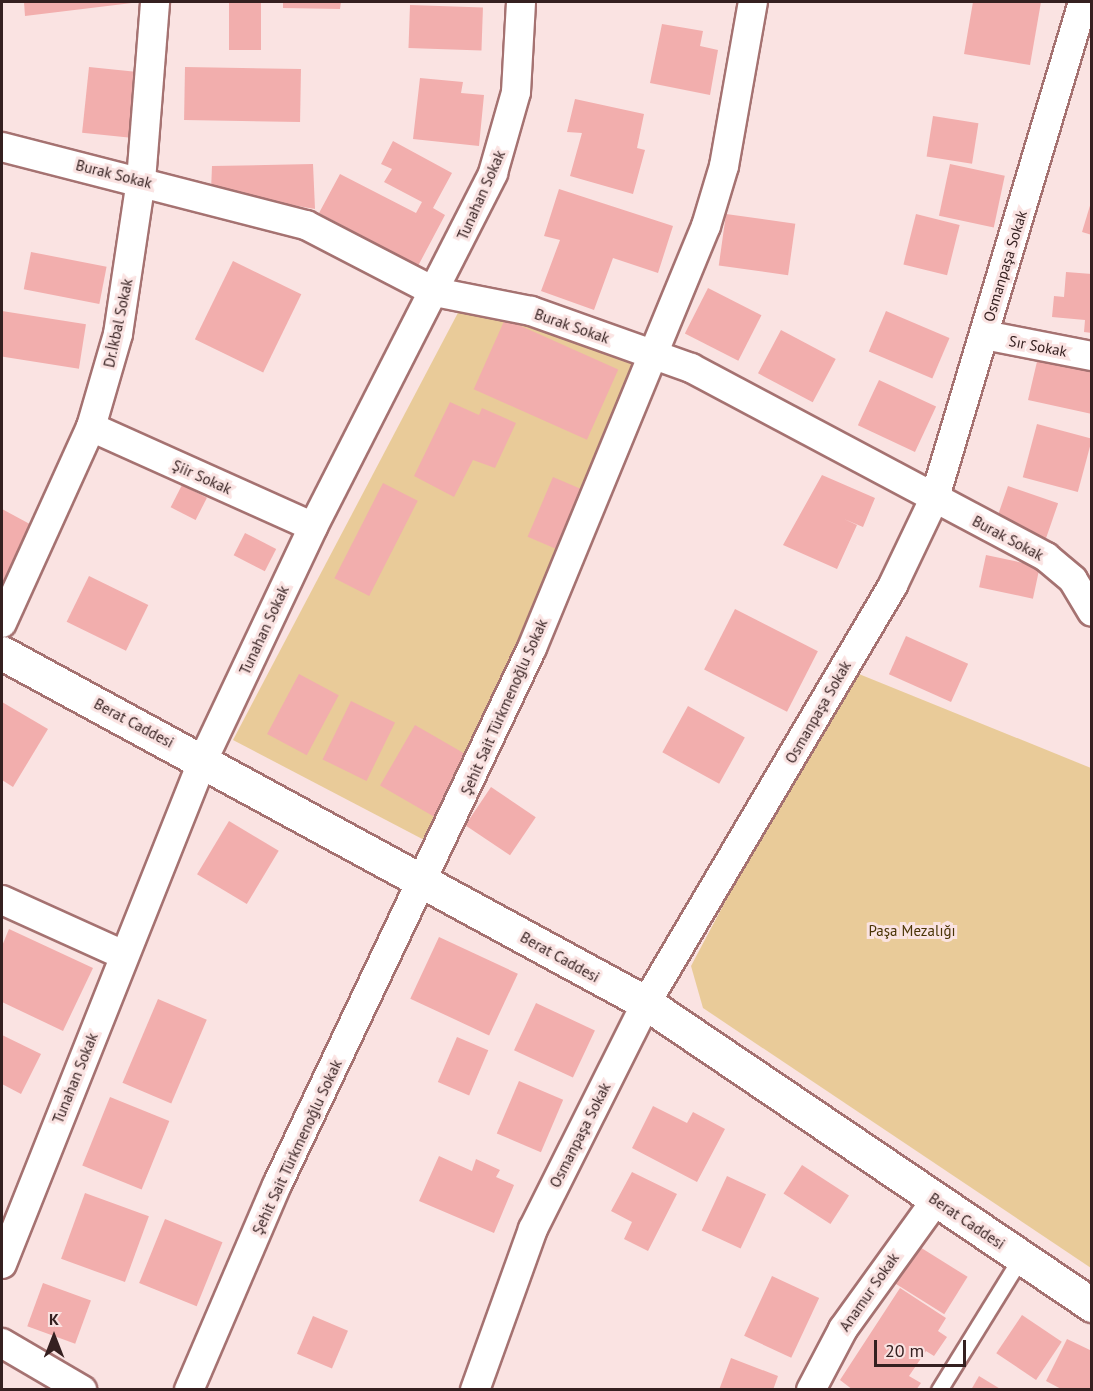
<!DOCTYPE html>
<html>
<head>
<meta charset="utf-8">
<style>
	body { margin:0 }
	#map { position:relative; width:1093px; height:1391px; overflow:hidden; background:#fae3e2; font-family:"PT Sans",sans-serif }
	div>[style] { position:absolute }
	.green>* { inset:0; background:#e9cb99 }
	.building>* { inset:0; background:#f2aead; transform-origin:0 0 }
	.roads { filter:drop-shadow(2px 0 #a57271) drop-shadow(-2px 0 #a57271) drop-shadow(0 2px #a57271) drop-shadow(0 -2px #a57271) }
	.service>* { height:15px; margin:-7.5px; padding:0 7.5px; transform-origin:7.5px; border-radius:7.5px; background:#fff }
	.minor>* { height:28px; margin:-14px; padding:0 14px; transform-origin:14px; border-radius:14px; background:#fff }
	.tertiary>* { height:33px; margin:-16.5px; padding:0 16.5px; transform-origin:16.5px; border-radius:16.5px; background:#fff }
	span { translate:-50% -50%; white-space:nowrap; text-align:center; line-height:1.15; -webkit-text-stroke:6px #fae3e2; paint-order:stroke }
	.street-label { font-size:15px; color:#352020 }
	.park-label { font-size:15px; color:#493305 }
	.frame { position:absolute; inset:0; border:3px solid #352020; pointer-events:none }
	.north { position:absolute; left:24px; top:1307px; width:60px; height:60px; -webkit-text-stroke:4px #fae3e2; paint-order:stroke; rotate:0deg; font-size:16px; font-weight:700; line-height:24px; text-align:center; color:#352020 }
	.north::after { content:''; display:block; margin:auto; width:21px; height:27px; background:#352020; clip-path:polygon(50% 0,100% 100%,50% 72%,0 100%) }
	.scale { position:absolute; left:874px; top:1340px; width:92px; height:27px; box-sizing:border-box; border:3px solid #352020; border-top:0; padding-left:8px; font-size:18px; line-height:21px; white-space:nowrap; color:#352020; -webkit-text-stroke:4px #fae3e2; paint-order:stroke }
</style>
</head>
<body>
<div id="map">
	<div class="green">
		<i style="clip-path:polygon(461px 307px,534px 322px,644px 358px,428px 842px,233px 740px)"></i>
		<i style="clip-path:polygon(854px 672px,1091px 768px,1091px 1268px,703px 1008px,691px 966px,794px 772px)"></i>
	</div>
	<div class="building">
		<i style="clip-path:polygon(24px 2px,132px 2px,132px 3px,25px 16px)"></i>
		<i style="left:229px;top:2px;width:32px;height:48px"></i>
		<i style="clip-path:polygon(283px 2px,341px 2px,340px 9px,283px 8px)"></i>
		<i style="clip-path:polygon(973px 2px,1041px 2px,1030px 65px,964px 54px)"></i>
		<i style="left:410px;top:5px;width:73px;height:43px;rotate:2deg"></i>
		<i style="clip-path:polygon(662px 24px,703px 31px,700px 46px,718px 50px,710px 95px,650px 83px)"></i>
		<i style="left:89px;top:67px;width:49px;height:66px;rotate:6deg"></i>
		<i style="left:185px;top:67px;width:116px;height:53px;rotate:1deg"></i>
		<i style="clip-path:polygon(420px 78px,463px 82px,461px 93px,484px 95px,479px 146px,413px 139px)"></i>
		<i style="clip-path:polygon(575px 99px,644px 114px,637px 148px,645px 150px,633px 194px,570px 176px,582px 133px,567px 132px)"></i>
		<i style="left:933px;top:116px;width:46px;height:41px;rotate:9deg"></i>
		<i style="clip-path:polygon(393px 141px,452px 173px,433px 208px,445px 215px,418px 266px,319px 213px,340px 174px,416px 213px,422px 202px,384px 182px,392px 169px,381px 164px)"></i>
		<i style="clip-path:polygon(313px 164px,315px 209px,211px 191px,212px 166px)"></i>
		<i style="left:950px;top:164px;width:56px;height:53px;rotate:12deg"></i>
		<i style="clip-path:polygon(559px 189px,673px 226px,658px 273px,613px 258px,594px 310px,541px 291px,560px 240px,544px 236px)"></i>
		<i style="clip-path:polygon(1092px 199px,1092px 235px,1082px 232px)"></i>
		<i style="left:726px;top:214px;width:70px;height:52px;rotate:8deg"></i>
		<i style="left:916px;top:214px;width:45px;height:52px;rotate:14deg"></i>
		<i style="left:31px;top:252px;width:77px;height:38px;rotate:11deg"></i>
		<i style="left:233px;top:261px;width:76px;height:87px;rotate:26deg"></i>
		<i style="clip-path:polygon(1066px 272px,1092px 274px,1092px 333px,1084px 332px,1085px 320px,1052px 317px,1054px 296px,1064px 297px)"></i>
		<i style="left:708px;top:288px;width:60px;height:51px;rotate:27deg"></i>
		<i style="left:2px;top:311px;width:85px;height:45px;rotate:9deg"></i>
		<i style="left:886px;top:311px;width:69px;height:44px;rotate:23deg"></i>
		<i style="left:505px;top:319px;width:124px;height:77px;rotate:24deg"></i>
		<i style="left:781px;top:330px;width:62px;height:49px;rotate:28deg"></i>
		<i style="clip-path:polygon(1039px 353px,1092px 364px,1092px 414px,1028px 400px)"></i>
		<i style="left:879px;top:380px;width:63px;height:50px;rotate:25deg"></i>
		<i style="clip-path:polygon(450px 402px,479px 415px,482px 408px,516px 423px,495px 468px,473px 460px,454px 497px,414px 476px)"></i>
		<i style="left:1037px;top:424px;width:57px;height:55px;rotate:15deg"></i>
		<i style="clip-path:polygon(822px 475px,875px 498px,863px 527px,844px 519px,857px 525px,837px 569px,783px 545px)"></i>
		<i style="left:553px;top:477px;width:33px;height:65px;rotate:23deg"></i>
		<i style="left:383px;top:483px;width:39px;height:107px;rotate:27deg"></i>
		<i style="left:182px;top:485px;width:28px;height:25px;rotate:27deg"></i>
		<i style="left:1008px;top:486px;width:53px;height:44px;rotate:19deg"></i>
		<i style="clip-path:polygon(2px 509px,39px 529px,2px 593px)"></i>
		<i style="left:245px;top:533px;width:35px;height:25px;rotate:27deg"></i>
		<i style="left:986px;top:555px;width:55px;height:33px;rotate:12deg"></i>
		<i style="left:89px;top:576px;width:66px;height:51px;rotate:26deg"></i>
		<i style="left:735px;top:609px;width:93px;height:68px;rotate:27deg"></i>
		<i style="left:906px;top:636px;width:68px;height:42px;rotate:24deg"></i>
		<i style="left:299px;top:674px;width:45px;height:68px;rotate:28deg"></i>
		<i style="left:351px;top:701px;width:49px;height:65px;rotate:26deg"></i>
		<i style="clip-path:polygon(2px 702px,48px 729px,13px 787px,2px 780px)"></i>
		<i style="left:688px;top:706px;width:65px;height:53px;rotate:29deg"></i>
		<i style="left:415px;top:725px;width:69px;height:70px;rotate:30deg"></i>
		<i style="left:491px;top:787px;width:54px;height:46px;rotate:34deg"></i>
		<i style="left:229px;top:821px;width:58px;height:62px;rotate:31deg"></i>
		<i style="clip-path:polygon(9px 929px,93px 968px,63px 1031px,2px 1002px,2px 946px)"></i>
		<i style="left:439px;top:937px;width:87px;height:68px;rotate:25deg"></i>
		<i style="left:158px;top:999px;width:53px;height:91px;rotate:23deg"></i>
		<i style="left:536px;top:1003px;width:65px;height:52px;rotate:25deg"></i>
		<i style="clip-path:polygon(2px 1035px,41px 1054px,21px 1094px,2px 1084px)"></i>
		<i style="left:457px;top:1037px;width:34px;height:49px;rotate:23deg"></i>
		<i style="left:519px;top:1081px;width:48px;height:57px;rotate:23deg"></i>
		<i style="left:110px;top:1097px;width:64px;height:74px;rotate:22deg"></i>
		<i style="clip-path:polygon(653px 1106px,687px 1123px,693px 1112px,725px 1129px,697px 1182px,632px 1148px)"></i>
		<i style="clip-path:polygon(439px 1156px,472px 1171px,476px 1159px,500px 1170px,496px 1177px,514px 1185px,494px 1233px,419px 1201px)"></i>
		<i style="left:802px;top:1165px;width:56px;height:34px;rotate:33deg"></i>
		<i style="clip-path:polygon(632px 1172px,677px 1194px,648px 1251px,624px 1239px,632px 1222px,611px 1211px)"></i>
		<i style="left:727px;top:1176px;width:43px;height:60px;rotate:25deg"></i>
		<i style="left:85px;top:1193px;width:68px;height:70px;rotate:20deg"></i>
		<i style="left:165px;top:1219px;width:62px;height:69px;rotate:22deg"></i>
		<i style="left:915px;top:1244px;width:62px;height:44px;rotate:32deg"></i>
		<i style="left:772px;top:1276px;width:52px;height:66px;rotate:25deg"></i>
		<i style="left:43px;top:1283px;width:51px;height:46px;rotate:20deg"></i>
		<i style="clip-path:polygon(900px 1288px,946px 1318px,938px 1331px,947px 1337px,934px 1356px,926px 1351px,909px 1376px,921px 1383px,916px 1390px,853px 1390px,840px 1380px)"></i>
		<i style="left:1022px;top:1315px;width:48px;height:46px;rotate:34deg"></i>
		<i style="left:313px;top:1316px;width:38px;height:41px;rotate:23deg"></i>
		<i style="clip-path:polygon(1067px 1339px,1092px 1351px,1092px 1390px,1063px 1390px,1046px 1381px)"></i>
		<i style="clip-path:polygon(731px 1358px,778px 1376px,773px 1390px,719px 1390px)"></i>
		<i style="clip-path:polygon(979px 1376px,1002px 1390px,971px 1390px)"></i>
	</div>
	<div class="roads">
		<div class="service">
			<i style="left:939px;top:1390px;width:156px;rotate:-58.3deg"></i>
		</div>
		<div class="minor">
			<i style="left:2px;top:147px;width:314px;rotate:14.4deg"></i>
			<i style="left:306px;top:225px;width:145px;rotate:27.4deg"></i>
			<i style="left:435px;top:292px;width:98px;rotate:11.2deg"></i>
			<i style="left:531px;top:311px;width:170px;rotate:19.6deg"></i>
			<i style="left:691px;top:368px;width:402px;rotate:28deg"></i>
			<i style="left:1046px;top:557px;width:35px;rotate:40deg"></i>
			<i style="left:1073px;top:580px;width:37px;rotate:59deg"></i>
			<i style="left:984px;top:335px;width:110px;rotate:11deg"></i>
			<i style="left:91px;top:427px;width:243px;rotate:24.2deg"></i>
			<i style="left:2px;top:623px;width:215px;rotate:-65.6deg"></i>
			<i style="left:91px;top:427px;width:97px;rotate:-73.8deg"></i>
			<i style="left:118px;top:334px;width:155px;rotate:-81.5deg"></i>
			<i style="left:141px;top:181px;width:180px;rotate:-85.5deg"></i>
			<i style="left:2px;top:900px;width:134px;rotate:24.3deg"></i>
			<i style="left:2px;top:1264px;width:543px;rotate:-68.26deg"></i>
			<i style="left:203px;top:760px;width:258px;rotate:-64.7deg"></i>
			<i style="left:313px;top:527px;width:397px;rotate:-63deg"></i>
			<i style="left:493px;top:173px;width:84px;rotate:-74.1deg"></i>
			<i style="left:516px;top:92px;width:90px;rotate:-86.8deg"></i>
			<i style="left:2px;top:1343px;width:93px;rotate:30.4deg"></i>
			<i style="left:189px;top:1390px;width:223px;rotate:-66.8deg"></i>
			<i style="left:277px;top:1185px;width:594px;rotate:-64.6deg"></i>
			<i style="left:532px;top:648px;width:456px;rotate:-67.6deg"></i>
			<i style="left:706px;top:226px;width:63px;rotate:-73.3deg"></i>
			<i style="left:724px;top:166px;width:167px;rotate:-80deg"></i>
			<i style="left:475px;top:1390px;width:171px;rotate:-70.2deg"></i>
			<i style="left:533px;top:1229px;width:253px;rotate:-63.4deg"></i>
			<i style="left:646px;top:1003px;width:486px;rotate:-59.4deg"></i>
			<i style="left:893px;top:585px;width:98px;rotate:-64.5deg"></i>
			<i style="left:935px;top:497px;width:517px;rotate:-73.35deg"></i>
			<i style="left:811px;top:1390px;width:69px;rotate:-62.3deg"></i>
			<i style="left:843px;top:1329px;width:159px;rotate:-54.2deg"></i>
		</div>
		<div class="tertiary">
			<i style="left:2px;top:653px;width:733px;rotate:28.52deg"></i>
			<i style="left:646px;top:1003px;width:539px;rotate:34.1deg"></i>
		</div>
	</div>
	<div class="street-label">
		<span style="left:114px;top:174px;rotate:14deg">Burak Sokak</span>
		<span style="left:481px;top:195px;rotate:-66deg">Tunahan Sokak</span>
		<span style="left:1005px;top:266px;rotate:-73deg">Osmanpaşa Sokak</span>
		<span style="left:118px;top:323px;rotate:-78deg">Dr.İkbal Sokak</span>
		<span style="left:572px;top:326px;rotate:19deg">Burak Sokak</span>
		<span style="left:1038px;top:346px;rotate:11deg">Sır Sokak</span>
		<span style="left:202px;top:477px;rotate:24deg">Şiir Sokak</span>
		<span style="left:1008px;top:538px;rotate:28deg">Burak Sokak</span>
		<span style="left:264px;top:630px;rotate:-65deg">Tunahan Sokak</span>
		<span style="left:504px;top:707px;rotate:-66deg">Şehit Sait Türkmenoğlu Sokak</span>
		<span style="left:818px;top:712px;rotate:-60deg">Osmanpaşa Sokak</span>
		<span style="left:134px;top:723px;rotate:28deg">Berat Caddesi</span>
		<span style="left:560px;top:957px;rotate:29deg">Berat Caddesi</span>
		<span style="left:75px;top:1078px;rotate:-68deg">Tunahan Sokak</span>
		<span style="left:580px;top:1135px;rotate:-63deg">Osmanpaşa Sokak</span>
		<span style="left:297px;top:1147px;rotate:-65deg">Şehit Sait Türkmenoğlu Sokak</span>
		<span style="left:967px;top:1221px;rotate:34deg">Berat Caddesi</span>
		<span style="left:869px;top:1292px;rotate:-55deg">Anamur Sokak</span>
	</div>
	<div class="park-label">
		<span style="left:912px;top:931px">Paşa Mezalığı</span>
	</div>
	<div class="frame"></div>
	<div class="north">K</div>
	<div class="scale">20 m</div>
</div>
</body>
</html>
